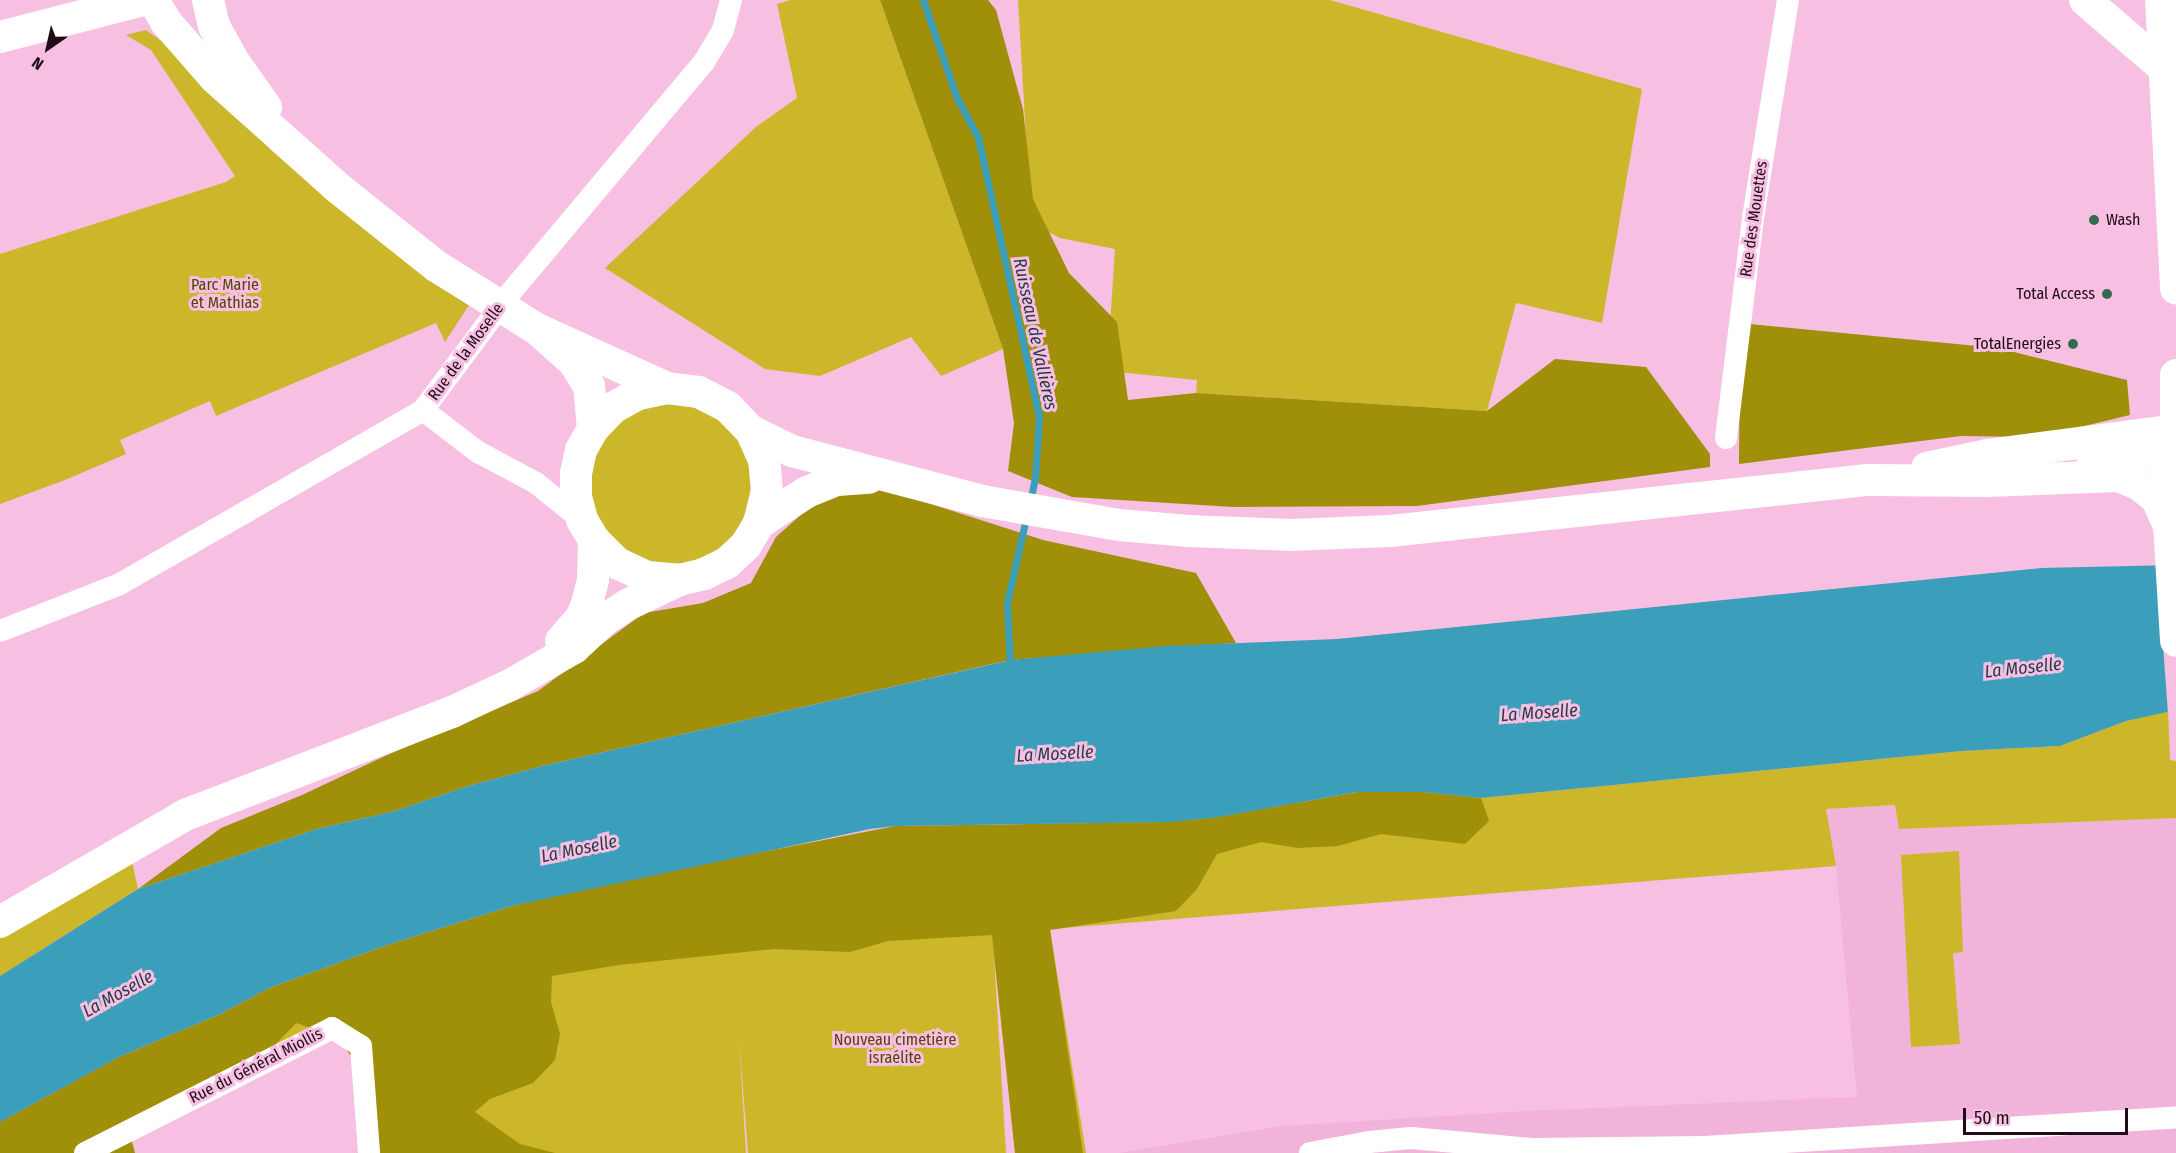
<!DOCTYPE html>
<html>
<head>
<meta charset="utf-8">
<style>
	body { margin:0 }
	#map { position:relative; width:2176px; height:1153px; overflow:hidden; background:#f7bfe2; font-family:"Fira Sans Condensed",sans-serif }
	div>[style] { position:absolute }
	.built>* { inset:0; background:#f2b3db }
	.green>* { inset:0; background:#cbb729 }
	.round { border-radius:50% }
	.forest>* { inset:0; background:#a08f09 }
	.water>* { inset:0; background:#3b9fbb }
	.pier>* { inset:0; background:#f7bfe2 }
	.stream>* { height:7px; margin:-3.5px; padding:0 3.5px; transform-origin:3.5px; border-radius:3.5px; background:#3b9fbb }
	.street>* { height:22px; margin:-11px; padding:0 11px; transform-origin:11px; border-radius:11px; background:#fff }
	.secondary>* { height:32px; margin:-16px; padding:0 16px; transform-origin:16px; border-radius:16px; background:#fff }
	.dots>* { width:16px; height:16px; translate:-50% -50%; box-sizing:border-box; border:3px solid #f7bfe2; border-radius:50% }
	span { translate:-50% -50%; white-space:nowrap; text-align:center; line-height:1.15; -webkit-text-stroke:6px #f7bfe2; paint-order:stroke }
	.street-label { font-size:16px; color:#200c19 }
	.poi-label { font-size:16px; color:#200c19 }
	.left { translate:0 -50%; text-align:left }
	.right { translate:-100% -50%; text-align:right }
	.park-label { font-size:16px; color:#504707 }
	.water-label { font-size:18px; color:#1f3d46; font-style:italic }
	.north { position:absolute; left:18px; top:18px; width:60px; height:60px; -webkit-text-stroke:4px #f7bfe2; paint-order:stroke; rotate:214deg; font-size:16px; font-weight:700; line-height:24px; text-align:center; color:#200c19 }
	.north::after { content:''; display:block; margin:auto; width:21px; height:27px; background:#200c19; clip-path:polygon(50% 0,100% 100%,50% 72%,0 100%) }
	.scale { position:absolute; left:1963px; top:1108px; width:165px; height:27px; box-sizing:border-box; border:3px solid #200c19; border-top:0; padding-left:8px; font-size:18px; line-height:21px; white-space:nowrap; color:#200c19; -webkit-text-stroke:4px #f7bfe2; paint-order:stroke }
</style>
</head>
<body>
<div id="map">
	<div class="built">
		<i style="clip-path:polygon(1896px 805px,1899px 829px,2176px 818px,2176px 1153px,1119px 1153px,1282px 1126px,1527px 1111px,1857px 1097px,1836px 866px,1826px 809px)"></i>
	</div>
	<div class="green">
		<i style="clip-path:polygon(791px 0,880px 0,1003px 349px,941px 376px,911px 337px,820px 376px,765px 369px,605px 268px,756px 127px,797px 98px,777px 4px)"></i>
		<i style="clip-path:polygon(1018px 0,1330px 0,1642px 89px,1602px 323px,1516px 303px,1487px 411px,1196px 393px,1197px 380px,1107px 371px,1115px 249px,1060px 238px,1031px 223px)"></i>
		<i style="clip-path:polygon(146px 30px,171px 48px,272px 151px,348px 216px,428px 280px,469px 305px,445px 342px,436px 323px,216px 416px,210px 401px,120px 440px,126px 454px,65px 480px,0 504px,0 254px,226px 182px,235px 176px,151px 50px,126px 35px)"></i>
		<i class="round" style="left:591px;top:404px;width:160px;height:160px"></i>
		<i style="clip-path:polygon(2168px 710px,2170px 760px,2176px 761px,2176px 818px,1899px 829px,1895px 805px,1826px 809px,1836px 866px,1050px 929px,1086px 1153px,1015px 1153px,994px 956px,1006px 1153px,748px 1153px,739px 1038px,746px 1153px,370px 1153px,361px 1046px,343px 1033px,129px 1131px,135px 1153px,0 1153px,0 1122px,119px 1057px,1032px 825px,1423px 792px,1481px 798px,1962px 751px,2060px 746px,2126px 721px)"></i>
		<i style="clip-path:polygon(129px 848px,138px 889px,0 976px,0 922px)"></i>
		<i style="clip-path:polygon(1959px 851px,1963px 952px,1953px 953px,1960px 1044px,1911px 1047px,1901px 855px)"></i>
	</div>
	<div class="forest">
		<i style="clip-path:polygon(880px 0,988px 0,996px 10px,1023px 109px,1033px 199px,1069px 273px,1117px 322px,1128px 400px,1196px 393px,1487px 411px,1555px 359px,1646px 367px,1710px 454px,1710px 467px,1417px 506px,1233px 507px,1072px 497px,1008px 471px,1014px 423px,1003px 349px)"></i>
		<i style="clip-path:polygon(1740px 323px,1998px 348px,2127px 380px,2130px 415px,2039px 437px,1961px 436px,1739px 464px)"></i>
		<i style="clip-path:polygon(884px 489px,1043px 540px,1196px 573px,1236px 643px,1010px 660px,542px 766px,468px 786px,395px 811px,317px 829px,138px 889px,221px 828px,302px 795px,385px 756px,538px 691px,644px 613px,703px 603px,751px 583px,776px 537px,823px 495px)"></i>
		<i style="clip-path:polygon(1357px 792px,1423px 792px,1481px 798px,1489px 821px,1465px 844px,1381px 834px,1338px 846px,1298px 848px,1261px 842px,1217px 854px,1197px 889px,1176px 911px,1050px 930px,1083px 1153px,1015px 1153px,992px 935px,888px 941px,850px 952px,774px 949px,619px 965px,552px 976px,551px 1002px,560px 1034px,555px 1060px,533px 1083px,490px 1099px,475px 1112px,520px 1144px,555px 1153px,362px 1153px,357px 1065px,338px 1037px,296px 1023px,254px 1067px,129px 1131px,135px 1153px,0 1153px,0 1122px,119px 1057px,220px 1014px,269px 988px,387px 945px,512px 906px,655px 873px,895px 826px,1172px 822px,1219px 817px)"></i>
	</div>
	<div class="water">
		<i style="clip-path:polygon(2176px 565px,2176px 710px,2126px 721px,2060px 746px,1962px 751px,1481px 798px,1423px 792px,1357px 792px,1219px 817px,1172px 822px,895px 826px,870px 829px,512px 906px,387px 945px,269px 988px,220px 1014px,119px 1057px,0 1122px,0 976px,138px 889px,317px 829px,395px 811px,468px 786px,542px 766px,1011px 660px,1166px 646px,1337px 639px,2041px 568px)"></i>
	</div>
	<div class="pier">
		<i style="clip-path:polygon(2157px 562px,2176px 562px,2176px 713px,2168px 714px)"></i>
	</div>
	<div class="stream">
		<i style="left:923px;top:0;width:104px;rotate:70.9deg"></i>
		<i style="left:957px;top:98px;width:44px;rotate:61.7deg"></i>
		<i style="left:978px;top:137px;width:286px;rotate:77.7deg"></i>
		<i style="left:1039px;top:416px;width:62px;rotate:93.7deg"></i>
		<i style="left:1035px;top:478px;width:24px;rotate:102deg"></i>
		<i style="left:1010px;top:667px;width:64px;rotate:-92.7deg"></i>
		<i style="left:1007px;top:603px;width:87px;rotate:-77.4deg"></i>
	</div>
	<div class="street">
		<i style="left:423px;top:410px;width:69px;rotate:37.4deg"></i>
		<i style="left:478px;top:452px;width:66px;rotate:28.1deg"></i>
		<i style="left:536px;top:483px;width:59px;rotate:38.8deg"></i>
		<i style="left:1726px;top:438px;width:222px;rotate:-83deg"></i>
		<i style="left:1753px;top:218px;width:221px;rotate:-80.9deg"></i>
		<i style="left:0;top:631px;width:127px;rotate:-21.3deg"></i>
		<i style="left:118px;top:585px;width:352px;rotate:-29.8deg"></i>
		<i style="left:423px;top:410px;width:147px;rotate:-53.3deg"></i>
		<i style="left:511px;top:292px;width:300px;rotate:-50deg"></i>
		<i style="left:704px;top:62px;width:37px;rotate:-59deg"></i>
		<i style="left:723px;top:30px;width:31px;rotate:-75deg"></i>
		<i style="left:85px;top:1153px;width:277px;rotate:-26.8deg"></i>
		<i style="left:332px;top:1028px;width:34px;rotate:32deg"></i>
		<i style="left:361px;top:1046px;width:107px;rotate:85.7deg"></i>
		<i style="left:1310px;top:1153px;width:60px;rotate:-10.6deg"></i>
		<i style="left:1369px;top:1142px;width:42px;rotate:-5.4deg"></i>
		<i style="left:1411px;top:1138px;width:122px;rotate:5.2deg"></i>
		<i style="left:1533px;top:1149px;width:172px;rotate:-0.7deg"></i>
		<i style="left:1705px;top:1147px;width:472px;rotate:-3.6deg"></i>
	</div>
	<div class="secondary">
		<i style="left:153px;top:0;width:26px;rotate:59deg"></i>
		<i style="left:166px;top:22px;width:74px;rotate:48.8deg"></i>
		<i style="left:215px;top:78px;width:165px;rotate:41.8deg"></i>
		<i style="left:338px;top:188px;width:125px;rotate:38.5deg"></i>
		<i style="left:436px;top:266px;width:119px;rotate:32deg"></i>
		<i style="left:537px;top:329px;width:143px;rotate:24.4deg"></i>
		<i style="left:208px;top:0;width:27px;rotate:77deg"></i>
		<i style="left:214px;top:26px;width:38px;rotate:61deg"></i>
		<i style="left:232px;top:59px;width:59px;rotate:54.7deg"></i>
		<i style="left:2085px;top:0;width:104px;rotate:40.7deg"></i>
		<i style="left:2161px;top:0;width:289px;rotate:87deg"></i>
		<i style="left:0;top:37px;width:148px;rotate:-14.5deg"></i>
		<i style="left:537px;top:329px;width:50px;rotate:41.7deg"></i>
		<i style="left:574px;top:362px;width:28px;rotate:58deg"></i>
		<i style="left:589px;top:386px;width:43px;rotate:84.7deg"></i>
		<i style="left:593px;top:429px;width:24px;rotate:120deg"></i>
		<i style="left:581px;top:450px;width:24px;rotate:102deg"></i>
		<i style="left:576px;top:473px;width:24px;rotate:90deg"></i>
		<i style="left:576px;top:497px;width:24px;rotate:75deg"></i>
		<i style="left:582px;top:520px;width:23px;rotate:59deg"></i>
		<i style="left:594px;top:540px;width:33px;rotate:45deg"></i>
		<i style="left:617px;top:563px;width:33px;rotate:25deg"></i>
		<i style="left:647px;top:577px;width:32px;rotate:5deg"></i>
		<i style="left:679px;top:580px;width:26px;rotate:-13deg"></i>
		<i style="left:704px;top:574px;width:25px;rotate:-26deg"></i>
		<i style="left:727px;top:563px;width:26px;rotate:-43deg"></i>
		<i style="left:746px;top:545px;width:26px;rotate:-59deg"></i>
		<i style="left:759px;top:523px;width:32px;rotate:-76deg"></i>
		<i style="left:767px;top:492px;width:32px;rotate:-95deg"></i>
		<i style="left:764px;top:460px;width:32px;rotate:-114deg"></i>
		<i style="left:751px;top:431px;width:33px;rotate:-134deg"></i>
		<i style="left:728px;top:407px;width:33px;rotate:-153deg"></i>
		<i style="left:699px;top:392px;width:32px;rotate:-173deg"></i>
		<i style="left:667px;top:388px;width:30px;rotate:168deg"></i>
		<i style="left:638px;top:394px;width:29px;rotate:151deg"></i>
		<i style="left:613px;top:408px;width:29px;rotate:134deg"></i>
		<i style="left:2176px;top:375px;width:62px;rotate:90deg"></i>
		<i style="left:2175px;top:430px;width:23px;rotate:108deg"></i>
		<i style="left:2168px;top:452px;width:24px;rotate:95deg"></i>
		<i style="left:2166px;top:476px;width:165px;rotate:86.5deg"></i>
		<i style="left:751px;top:431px;width:46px;rotate:26deg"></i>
		<i style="left:792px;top:451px;width:196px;rotate:14.7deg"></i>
		<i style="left:982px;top:501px;width:139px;rotate:9.9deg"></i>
		<i style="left:1119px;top:525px;width:70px;rotate:4.9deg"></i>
		<i style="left:1189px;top:531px;width:102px;rotate:2.2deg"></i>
		<i style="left:1291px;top:535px;width:99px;rotate:-2.3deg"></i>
		<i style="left:1390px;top:531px;width:483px;rotate:-6.1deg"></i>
		<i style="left:1870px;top:480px;width:117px;rotate:0.5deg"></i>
		<i style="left:1987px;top:481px;width:131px;rotate:-2.2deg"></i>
		<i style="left:2118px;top:476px;width:22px;rotate:22deg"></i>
		<i style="left:2138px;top:484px;width:24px;rotate:38deg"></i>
		<i style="left:2157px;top:499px;width:27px;rotate:66deg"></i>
		<i style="left:2092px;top:465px;width:85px;rotate:-9.5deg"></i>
		<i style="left:1927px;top:468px;width:61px;rotate:-12.2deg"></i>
		<i style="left:1987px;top:455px;width:191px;rotate:-7.5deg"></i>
		<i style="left:759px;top:523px;width:57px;rotate:-32.9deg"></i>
		<i style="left:807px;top:492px;width:32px;rotate:-22deg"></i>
		<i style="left:837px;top:480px;width:32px;rotate:-4deg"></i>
		<i style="left:561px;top:641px;width:30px;rotate:-49deg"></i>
		<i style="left:581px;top:618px;width:15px;rotate:-67deg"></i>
		<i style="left:587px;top:604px;width:25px;rotate:-76deg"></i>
		<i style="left:593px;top:580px;width:40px;rotate:-88.6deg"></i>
		<i style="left:0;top:922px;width:214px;rotate:-30deg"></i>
		<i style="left:185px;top:815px;width:286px;rotate:-21.1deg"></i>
		<i style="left:452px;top:712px;width:64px;rotate:-25deg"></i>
		<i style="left:510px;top:685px;width:74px;rotate:-30deg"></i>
		<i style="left:574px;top:648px;width:41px;rotate:-43deg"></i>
		<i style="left:604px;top:620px;width:30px;rotate:-33deg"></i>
		<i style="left:629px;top:604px;width:55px;rotate:-25.6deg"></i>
	</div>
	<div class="dots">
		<i style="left:2094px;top:220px;background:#346a4f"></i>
		<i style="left:2107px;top:294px;background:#346a4f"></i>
		<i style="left:2073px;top:344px;background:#346a4f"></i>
	</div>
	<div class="street-label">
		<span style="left:1754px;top:219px;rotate:-82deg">Rue des Mouettes</span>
		<span style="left:466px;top:352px;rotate:-54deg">Rue de la Moselle</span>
		<span style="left:256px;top:1066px;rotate:-27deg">Rue du Général Miollis</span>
	</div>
	<div class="poi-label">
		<span class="left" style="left:2106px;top:220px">Wash</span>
		<span class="right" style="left:2095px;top:294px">Total Access</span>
		<span class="right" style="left:2061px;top:344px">TotalEnergies</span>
	</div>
	<div class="park-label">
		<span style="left:225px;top:294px">Parc Marie<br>et Mathias</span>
		<span style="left:895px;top:1049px">Nouveau cimetière<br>israélite</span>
	</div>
	<div class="water-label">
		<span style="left:1035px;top:334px;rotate:78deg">Ruisseau de Vallières</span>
		<span style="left:2023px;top:668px;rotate:-6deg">La Moselle</span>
		<span style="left:1539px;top:713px;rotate:-4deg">La Moselle</span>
		<span style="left:1055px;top:754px;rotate:-3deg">La Moselle</span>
		<span style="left:579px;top:849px;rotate:-12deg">La Moselle</span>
		<span style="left:118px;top:994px;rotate:-29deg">La Moselle</span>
	</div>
	<div class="north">N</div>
	<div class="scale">50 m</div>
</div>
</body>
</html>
